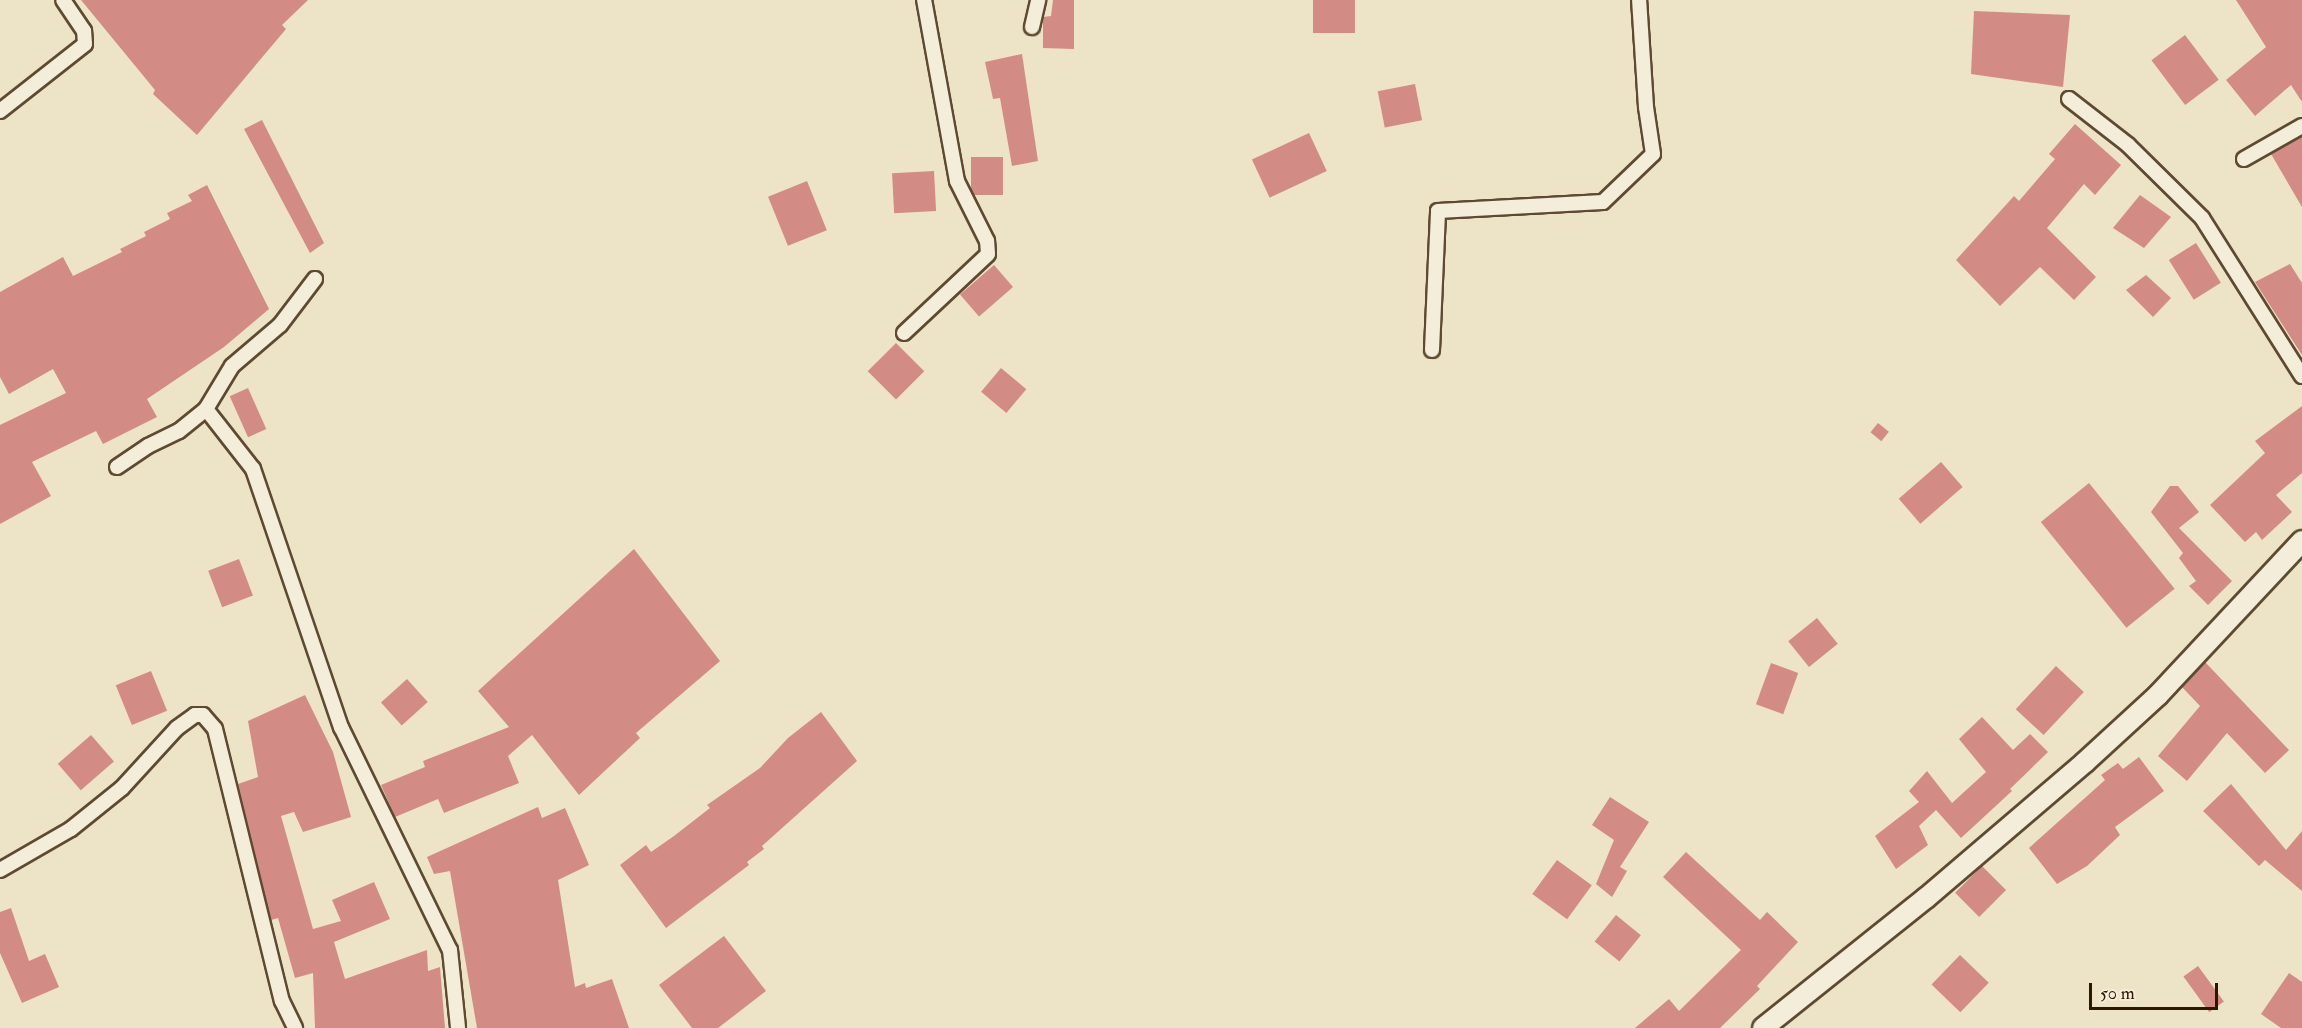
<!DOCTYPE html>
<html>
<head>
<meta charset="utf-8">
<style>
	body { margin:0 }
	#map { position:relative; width:2302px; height:1028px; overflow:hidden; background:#ede3c6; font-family:"IM FELL Double Pica",serif }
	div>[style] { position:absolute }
	.building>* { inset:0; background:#d38c85; transform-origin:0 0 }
	.roads { filter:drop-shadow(2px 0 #5e4a32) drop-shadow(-2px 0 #5e4a32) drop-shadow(0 2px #5e4a32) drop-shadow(0 -2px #5e4a32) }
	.minor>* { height:14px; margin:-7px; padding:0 7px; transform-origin:7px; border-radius:7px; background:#f3edda }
	.secondary>* { height:20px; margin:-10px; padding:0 10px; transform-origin:10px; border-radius:10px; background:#f3edda }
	span { translate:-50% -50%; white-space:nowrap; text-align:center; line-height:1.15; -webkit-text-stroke:5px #f3edda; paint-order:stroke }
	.scale { position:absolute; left:2089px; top:983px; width:129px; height:27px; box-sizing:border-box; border:3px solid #2e1700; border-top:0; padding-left:8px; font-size:18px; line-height:21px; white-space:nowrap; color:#2e1700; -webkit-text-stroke:4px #f3edda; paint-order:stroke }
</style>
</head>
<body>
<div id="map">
	<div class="building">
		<i style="clip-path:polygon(81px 0,308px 0,282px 25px,286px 29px,197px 135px,153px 94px,155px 90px)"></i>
		<i style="clip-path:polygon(1053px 0,1074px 0,1074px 49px,1043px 48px,1043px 17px,1051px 16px)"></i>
		<i style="left:1313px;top:0;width:42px;height:33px"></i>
		<i style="clip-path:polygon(2236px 0,2302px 0,2302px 102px,2291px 85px,2255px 116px,2226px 80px,2266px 47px)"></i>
		<i style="clip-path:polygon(1974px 11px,2070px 15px,2063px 87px,1971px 74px)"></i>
		<i style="left:2185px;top:35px;width:56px;height:42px;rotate:53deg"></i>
		<i style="clip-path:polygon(1022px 54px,1038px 161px,1012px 166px,1000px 98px,993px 99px,985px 62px)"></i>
		<i style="left:1415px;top:84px;width:37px;height:38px;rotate:79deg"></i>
		<i style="clip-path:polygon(262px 120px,324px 243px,310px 253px,244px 129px)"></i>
		<i style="clip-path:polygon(2075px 124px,2121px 165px,2095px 195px,2084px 184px,2047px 228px,2096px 277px,2074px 300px,2040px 267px,2000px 306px,1956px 260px,2014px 196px,2019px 201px,2055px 159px,2049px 154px)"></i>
		<i style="left:1309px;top:133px;width:42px;height:63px;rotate:65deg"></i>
		<i style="clip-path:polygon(2302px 136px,2302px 207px,2271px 154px)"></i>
		<i style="left:971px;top:157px;width:32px;height:38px"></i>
		<i style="left:934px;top:171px;width:40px;height:42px;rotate:87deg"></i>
		<i style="left:807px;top:181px;width:53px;height:42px;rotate:68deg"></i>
		<i style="clip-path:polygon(207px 185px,269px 309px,224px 347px,147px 399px,157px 417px,103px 444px,96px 431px,32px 462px,51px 496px,0 524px,0 425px,66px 393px,53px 369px,9px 394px,0 377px,0 292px,63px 257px,73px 276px,122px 252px,120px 249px,146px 236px,144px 232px,170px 219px,167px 213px,192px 201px,188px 195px)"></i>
		<i style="clip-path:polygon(2140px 195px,2171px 217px,2144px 248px,2113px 228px)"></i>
		<i style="left:2196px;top:243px;width:47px;height:32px;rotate:58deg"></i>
		<i style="clip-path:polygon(2290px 264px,2302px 283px,2302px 355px,2255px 282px)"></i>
		<i style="left:994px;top:265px;width:29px;height:45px;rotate:49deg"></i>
		<i style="clip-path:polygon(2146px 275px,2171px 298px,2153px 317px,2126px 290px)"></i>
		<i style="left:896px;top:343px;width:40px;height:40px;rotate:45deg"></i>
		<i style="left:1001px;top:368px;width:33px;height:31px;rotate:40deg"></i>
		<i style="left:248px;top:388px;width:45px;height:20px;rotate:66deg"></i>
		<i style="clip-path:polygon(2302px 406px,2302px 473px,2276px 495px,2292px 512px,2262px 540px,2256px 532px,2245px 542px,2210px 505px,2265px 453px,2255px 441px)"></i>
		<i style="left:1878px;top:423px;width:14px;height:12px;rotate:39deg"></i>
		<i style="left:1941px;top:462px;width:33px;height:56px;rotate:49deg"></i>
		<i style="left:2089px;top:483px;width:136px;height:62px;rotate:51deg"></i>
		<i style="clip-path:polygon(2170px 486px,2178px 486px,2199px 512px,2179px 528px,2232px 581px,2208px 605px,2189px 586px,2196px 581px,2179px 558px,2183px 553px,2151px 512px)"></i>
		<i style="clip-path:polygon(634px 549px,720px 661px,636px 733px,640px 738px,579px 795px,532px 735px,508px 756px,519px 783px,444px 813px,438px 799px,395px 817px,381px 785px,425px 767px,423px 761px,509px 727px,478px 691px)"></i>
		<i style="left:239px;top:559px;width:39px;height:33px;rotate:69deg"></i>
		<i style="left:1817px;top:618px;width:33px;height:37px;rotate:51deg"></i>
		<i style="clip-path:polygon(2205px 662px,2289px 750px,2265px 773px,2227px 733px,2187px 781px,2158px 756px,2200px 706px,2182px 687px)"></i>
		<i style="left:1771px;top:663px;width:29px;height:44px;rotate:20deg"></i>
		<i style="left:2056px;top:666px;width:38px;height:59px;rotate:43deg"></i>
		<i style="left:151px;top:671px;width:43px;height:38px;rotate:68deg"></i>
		<i style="left:407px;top:679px;width:31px;height:35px;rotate:48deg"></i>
		<i style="clip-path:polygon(305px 695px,333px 752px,351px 817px,303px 832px,294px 812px,281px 816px,313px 929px,341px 921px,332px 900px,374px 882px,390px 919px,334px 942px,345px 979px,427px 950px,428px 971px,440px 967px,445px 1028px,315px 1028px,313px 973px,295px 978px,278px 918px,271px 920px,238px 784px,258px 777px,248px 721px)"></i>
		<i style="clip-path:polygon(821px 712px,857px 761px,762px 846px,764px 849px,747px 862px,749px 865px,666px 928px,620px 865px,646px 845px,651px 852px,674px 836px,710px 808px,707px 805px,760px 768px,788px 738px)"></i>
		<i style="clip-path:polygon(1982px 717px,2013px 750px,2030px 734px,2048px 752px,2010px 789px,2012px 791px,1961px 838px,1936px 810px,1919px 826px,1928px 845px,1896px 869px,1875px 836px,1919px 802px,1909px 791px,1927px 771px,1952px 803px,1986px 772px,1959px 739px)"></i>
		<i style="left:91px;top:735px;width:35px;height:44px;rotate:49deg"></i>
		<i style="clip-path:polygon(2139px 757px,2164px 791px,2115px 827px,2120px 835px,2087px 866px,2057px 884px,2029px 848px,2105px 780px,2101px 775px,2118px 763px,2123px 769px)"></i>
		<i style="clip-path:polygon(2231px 784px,2286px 850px,2302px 831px,2302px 891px,2265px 860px,2259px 866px,2203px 811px)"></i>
		<i style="clip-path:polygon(1610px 797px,1649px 822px,1620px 867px,1627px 871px,1612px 897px,1596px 884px,1614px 840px,1592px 825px)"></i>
		<i style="clip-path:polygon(538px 807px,542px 818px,565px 808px,589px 865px,558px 880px,575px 987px,585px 983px,586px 988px,612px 979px,629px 1028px,477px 1028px,450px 871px,434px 874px,427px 857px)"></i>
		<i style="clip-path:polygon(1686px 852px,1760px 920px,1767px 912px,1798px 942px,1757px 986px,1760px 989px,1720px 1028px,1635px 1028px,1669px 999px,1679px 1011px,1741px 950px,1663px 877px)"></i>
		<i style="left:1557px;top:860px;width:43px;height:42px;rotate:36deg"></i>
		<i style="left:1982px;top:866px;width:34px;height:38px;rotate:45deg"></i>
		<i style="clip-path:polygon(11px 908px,29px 961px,45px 954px,59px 987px,22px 1003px,0 953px,0 912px)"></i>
		<i style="left:1616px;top:915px;width:32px;height:34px;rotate:39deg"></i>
		<i style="clip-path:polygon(724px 936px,766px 991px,718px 1028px,692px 1028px,659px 985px)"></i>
		<i style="left:1960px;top:955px;width:40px;height:41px;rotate:44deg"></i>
		<i style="left:2198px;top:966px;width:44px;height:18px;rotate:54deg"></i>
		<i style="clip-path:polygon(2289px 973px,2302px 982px,2302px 1028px,2281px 1028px,2261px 1014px)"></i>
	</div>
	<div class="roads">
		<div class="minor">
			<i style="left:1032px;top:27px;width:28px;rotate:-77deg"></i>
			<i style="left:2069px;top:99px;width:75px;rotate:37.9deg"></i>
			<i style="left:2128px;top:145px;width:104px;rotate:44.6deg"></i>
			<i style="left:2202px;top:218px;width:187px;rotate:57.7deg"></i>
			<i style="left:0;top:111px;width:108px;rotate:-38.2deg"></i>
			<i style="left:85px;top:44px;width:13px;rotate:-94deg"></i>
			<i style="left:84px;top:31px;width:37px;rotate:-124deg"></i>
			<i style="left:2244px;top:159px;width:67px;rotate:-29.6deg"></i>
			<i style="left:315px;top:279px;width:58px;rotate:127.3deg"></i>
			<i style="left:280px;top:325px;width:63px;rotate:139.5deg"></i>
			<i style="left:232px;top:366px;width:50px;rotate:121.2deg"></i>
			<i style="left:206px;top:409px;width:76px;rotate:51.9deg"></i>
			<i style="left:253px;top:469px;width:273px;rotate:71.2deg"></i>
			<i style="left:341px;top:727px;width:248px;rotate:64deg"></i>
			<i style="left:450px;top:950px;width:78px;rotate:84.1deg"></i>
			<i style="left:904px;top:333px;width:115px;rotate:-43.2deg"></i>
			<i style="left:988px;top:254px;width:13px;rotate:-94deg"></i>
			<i style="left:987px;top:241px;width:67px;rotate:-116.6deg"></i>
			<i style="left:957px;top:181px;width:184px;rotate:-100.3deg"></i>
			<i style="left:1432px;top:350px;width:139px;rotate:-87.5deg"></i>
			<i style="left:1438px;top:211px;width:165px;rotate:-3.1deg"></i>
			<i style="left:1603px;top:202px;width:69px;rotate:-43.8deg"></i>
			<i style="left:1653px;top:154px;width:48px;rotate:-98.5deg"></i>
			<i style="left:1646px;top:107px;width:107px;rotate:-93.7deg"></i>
			<i style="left:117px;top:467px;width:37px;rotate:-34deg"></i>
			<i style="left:148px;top:446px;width:34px;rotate:-26deg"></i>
			<i style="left:179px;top:431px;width:35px;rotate:-39deg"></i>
			<i style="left:0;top:870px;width:82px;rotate:-30deg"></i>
			<i style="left:71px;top:829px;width:65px;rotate:-38.8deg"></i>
			<i style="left:122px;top:788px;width:81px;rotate:-47.5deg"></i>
			<i style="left:177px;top:728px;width:22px;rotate:-36deg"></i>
			<i style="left:195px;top:715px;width:8px"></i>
			<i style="left:203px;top:715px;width:18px;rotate:49deg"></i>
			<i style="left:215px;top:729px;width:280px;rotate:76.2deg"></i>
			<i style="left:282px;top:1001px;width:30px;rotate:64deg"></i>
		</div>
		<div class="secondary">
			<i style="left:1763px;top:1028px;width:208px;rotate:-38.6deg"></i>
			<i style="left:1926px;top:898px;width:209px;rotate:-40.5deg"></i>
			<i style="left:2085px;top:762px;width:99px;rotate:-42.5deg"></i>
			<i style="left:2158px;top:695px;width:211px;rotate:-46.9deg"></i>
		</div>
	</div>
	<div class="scale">50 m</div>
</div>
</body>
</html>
